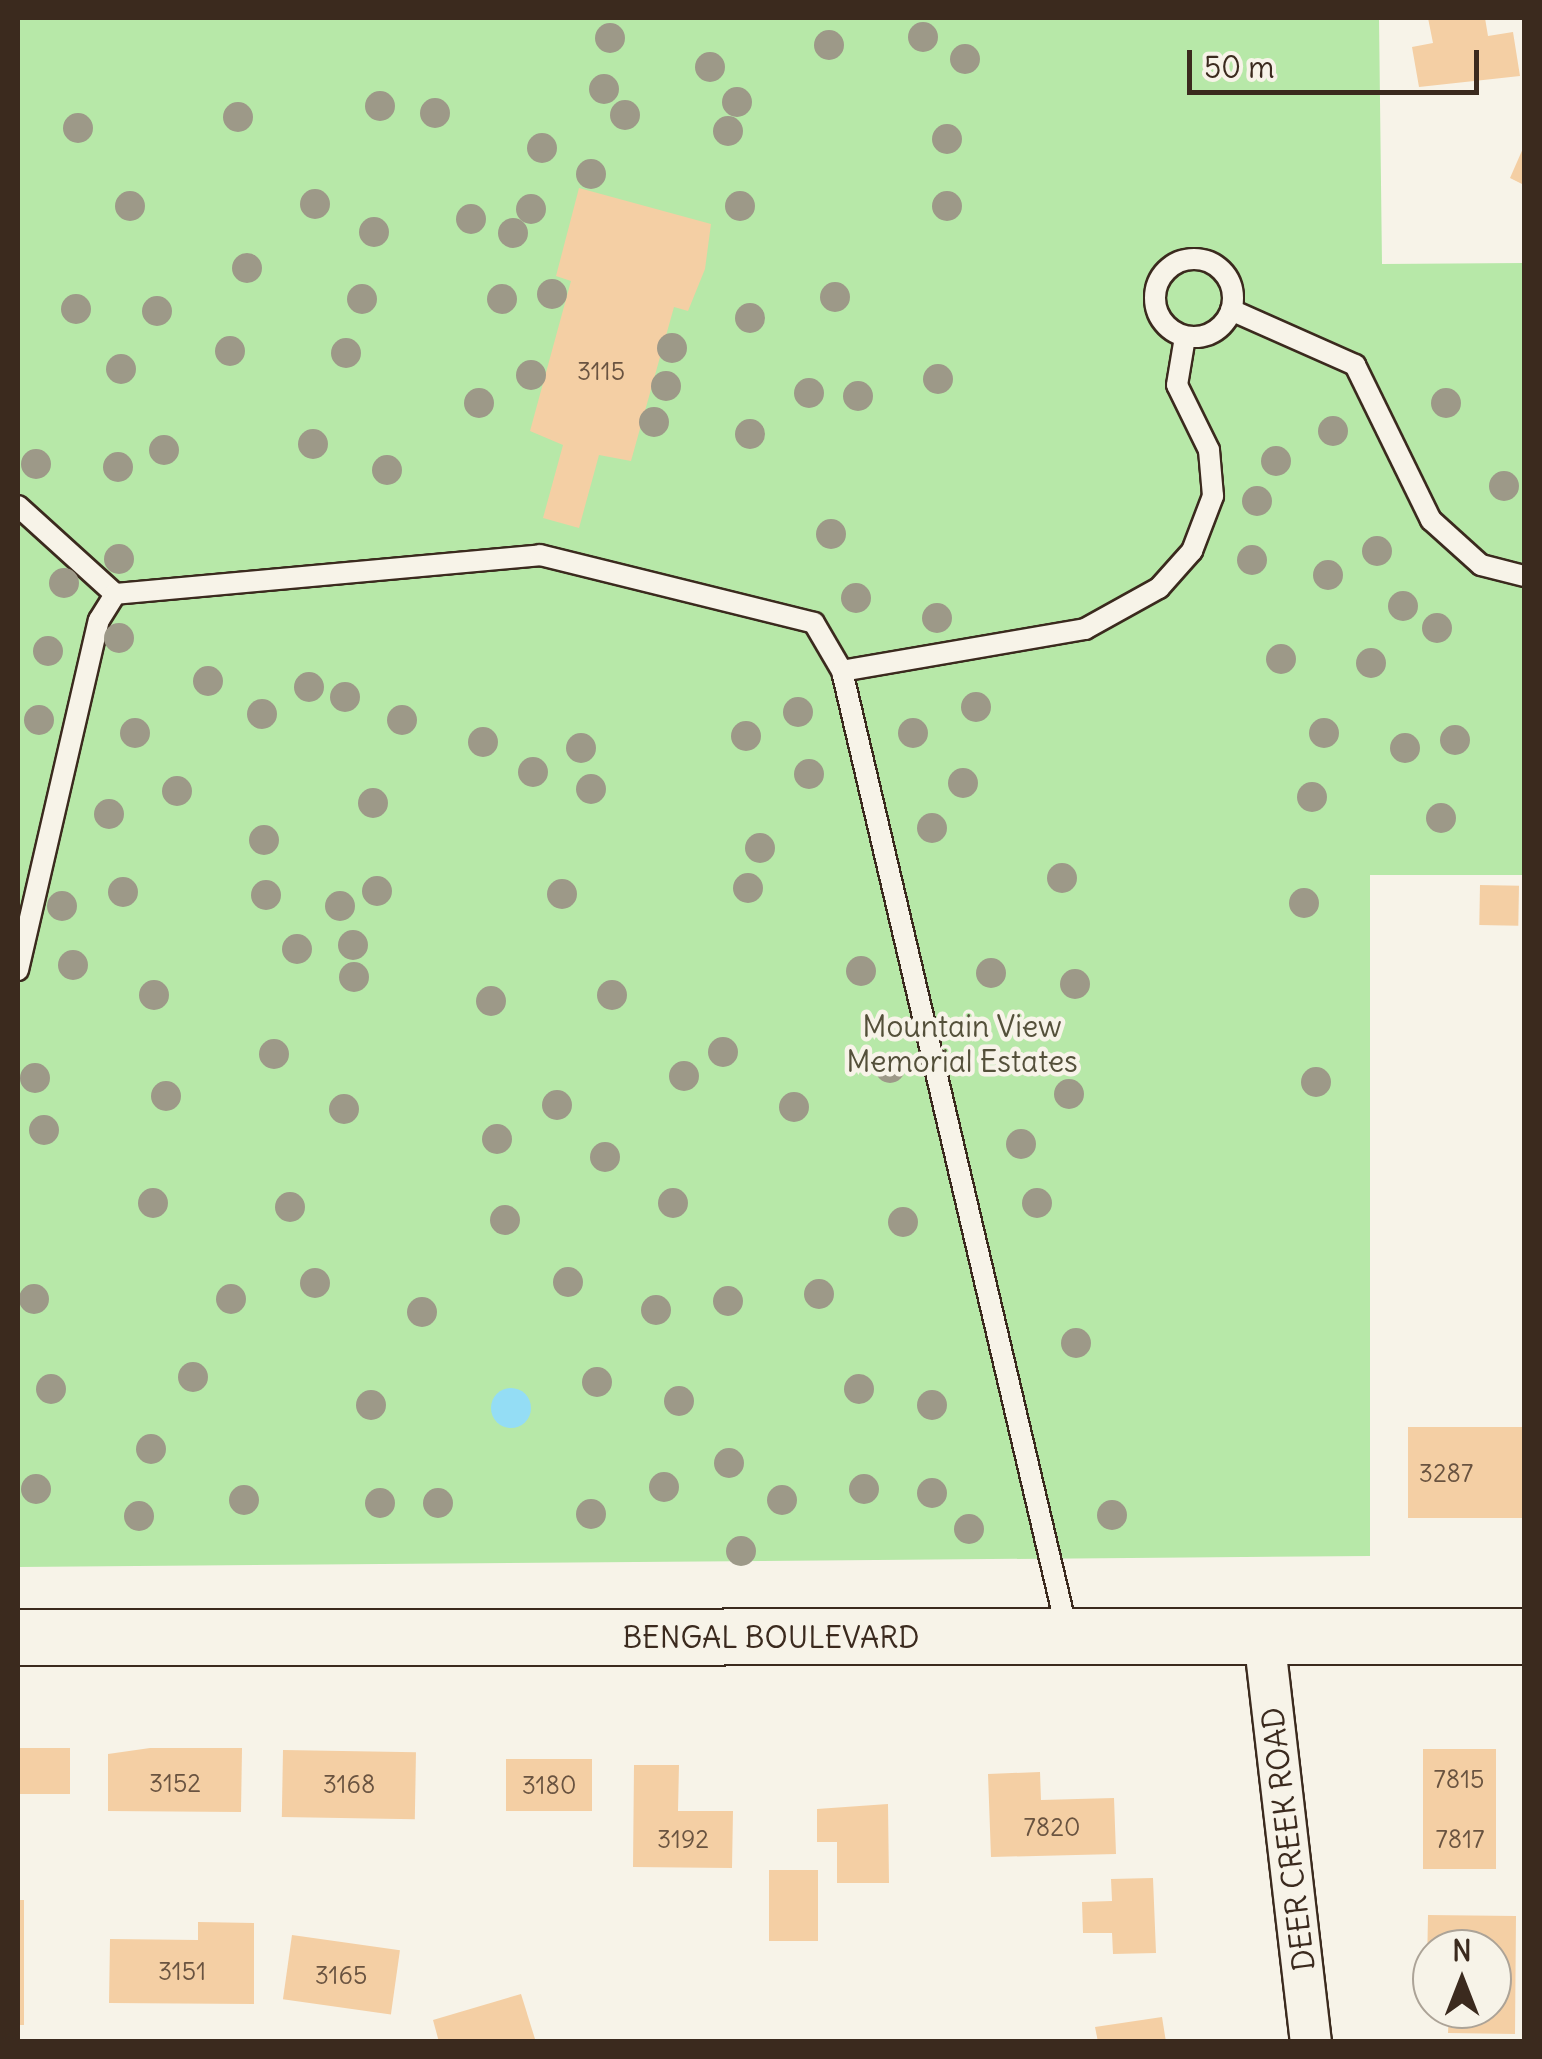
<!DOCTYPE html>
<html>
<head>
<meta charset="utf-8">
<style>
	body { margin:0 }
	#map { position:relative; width:1542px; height:2059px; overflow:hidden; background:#f7f3e8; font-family:Delius,sans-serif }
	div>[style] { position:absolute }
	.green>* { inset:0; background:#b7e8a8 }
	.water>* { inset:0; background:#94ddf5 }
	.round { border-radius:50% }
	.building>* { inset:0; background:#f4cfa4; transform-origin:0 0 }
	.roads { filter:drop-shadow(2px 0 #3b2a1e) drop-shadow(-2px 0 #3b2a1e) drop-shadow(0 2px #3b2a1e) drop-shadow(0 -2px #3b2a1e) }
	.lane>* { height:20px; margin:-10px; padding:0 10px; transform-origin:10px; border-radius:10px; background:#f7f3e8 }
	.lane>.ring { margin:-10px; padding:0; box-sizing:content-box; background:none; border:20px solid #f7f3e8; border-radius:50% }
	.street>* { height:40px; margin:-20px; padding:0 20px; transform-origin:20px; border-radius:20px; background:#f7f3e8 }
	.secondary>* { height:55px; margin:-27.5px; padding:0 27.5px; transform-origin:27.5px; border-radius:27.5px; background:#f7f3e8 }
	.trees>* { width:30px; height:30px; margin:-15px; border-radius:50%; background:#9d9988 }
	span { translate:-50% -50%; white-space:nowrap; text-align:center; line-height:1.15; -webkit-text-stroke:9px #f7f3e8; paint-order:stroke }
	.number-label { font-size:25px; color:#695340 }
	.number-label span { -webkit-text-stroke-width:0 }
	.park-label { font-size:30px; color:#54503a }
	.street-label { font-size:30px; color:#3b2a1e }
	.frame { position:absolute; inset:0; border:20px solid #3b2a1e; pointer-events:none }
	.north { position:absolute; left:1412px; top:1929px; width:100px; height:100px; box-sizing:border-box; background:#f7f3e8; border:2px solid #aca397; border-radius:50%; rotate:0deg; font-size:28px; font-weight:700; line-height:40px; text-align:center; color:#3b2a1e }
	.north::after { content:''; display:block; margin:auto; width:35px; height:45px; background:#3b2a1e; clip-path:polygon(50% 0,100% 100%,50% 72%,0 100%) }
	.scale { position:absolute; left:1187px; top:50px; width:292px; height:45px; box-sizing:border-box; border:5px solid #3b2a1e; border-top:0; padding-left:12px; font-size:30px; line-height:35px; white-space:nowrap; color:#3b2a1e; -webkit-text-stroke:8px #f7f3e8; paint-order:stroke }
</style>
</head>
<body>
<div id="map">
	<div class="green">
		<i style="clip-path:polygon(18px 18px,1379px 18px,1382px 264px,1524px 263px,1524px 875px,1370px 875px,1370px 1556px,18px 1567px)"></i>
	</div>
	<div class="water">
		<i class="round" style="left:491px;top:1388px;width:40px;height:40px"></i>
	</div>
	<div class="building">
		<i style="clip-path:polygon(1428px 18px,1485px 18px,1488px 36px,1513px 32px,1520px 76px,1419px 87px,1412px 47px,1433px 43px)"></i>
		<i style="clip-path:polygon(1524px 146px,1524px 185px,1510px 178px)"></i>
		<i style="clip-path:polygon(579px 188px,711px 224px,705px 269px,688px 311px,674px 307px,631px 461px,599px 455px,579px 528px,543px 518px,563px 445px,530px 431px,571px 281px,556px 276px)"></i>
		<i style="left:1480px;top:885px;width:39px;height:40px;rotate:1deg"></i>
		<i style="left:1408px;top:1427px;width:116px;height:91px"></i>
		<i style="left:18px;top:1748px;width:52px;height:46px"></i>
		<i style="clip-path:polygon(150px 1748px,242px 1748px,241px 1812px,108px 1811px,108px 1754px)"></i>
		<i style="left:1423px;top:1749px;width:73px;height:120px"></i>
		<i style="left:283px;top:1750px;width:133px;height:67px;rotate:1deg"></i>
		<i style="left:506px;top:1759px;width:86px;height:52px"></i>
		<i style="clip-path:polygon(634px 1765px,679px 1765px,678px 1811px,733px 1811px,732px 1868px,633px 1867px)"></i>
		<i style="clip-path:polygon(1040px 1772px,1041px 1800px,1114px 1798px,1116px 1854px,991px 1857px,988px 1774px)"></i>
		<i style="clip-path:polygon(888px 1804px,889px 1883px,837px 1883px,837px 1842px,817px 1842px,817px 1809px)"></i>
		<i style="left:769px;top:1870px;width:49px;height:71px"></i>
		<i style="clip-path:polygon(1153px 1878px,1156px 1953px,1113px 1954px,1112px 1933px,1083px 1933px,1082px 1902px,1112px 1901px,1111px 1879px)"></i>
		<i style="left:18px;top:1900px;width:6px;height:125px"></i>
		<i style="clip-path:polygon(1428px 1915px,1516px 1916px,1515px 2034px,1448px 2033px,1449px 2009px,1492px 2009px,1492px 1949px,1432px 1949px,1427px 1968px)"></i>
		<i style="clip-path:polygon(198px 1922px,254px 1923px,254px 2004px,109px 2003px,110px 1939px,198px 1940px)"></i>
		<i style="left:292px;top:1935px;width:109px;height:65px;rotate:8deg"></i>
		<i style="clip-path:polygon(521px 1994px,535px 2039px,439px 2042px,433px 2020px)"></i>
		<i style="clip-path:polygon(1162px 2017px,1166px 2042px,1098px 2042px,1095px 2027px)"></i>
	</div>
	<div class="roads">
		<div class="lane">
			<i class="ring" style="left:1155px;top:259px;width:58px;height:58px"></i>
			<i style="left:1231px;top:310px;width:136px;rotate:23.9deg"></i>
			<i style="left:1355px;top:365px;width:173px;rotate:63.9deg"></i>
			<i style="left:1431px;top:520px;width:67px;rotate:42deg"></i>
			<i style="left:1481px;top:565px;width:44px;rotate:14.3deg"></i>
			<i style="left:18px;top:506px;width:131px;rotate:42.2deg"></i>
			<i style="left:842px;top:671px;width:247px;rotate:-9.8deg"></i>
			<i style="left:1085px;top:629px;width:85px;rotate:-29deg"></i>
			<i style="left:1159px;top:588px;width:50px;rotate:-48.3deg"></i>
			<i style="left:1192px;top:551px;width:59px;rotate:-69.1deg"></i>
			<i style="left:1213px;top:496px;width:46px;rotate:-95deg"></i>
			<i style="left:1209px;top:450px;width:72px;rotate:-116.2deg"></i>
			<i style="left:1177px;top:385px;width:49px;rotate:-80.5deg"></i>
			<i style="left:18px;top:970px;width:359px;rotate:-77deg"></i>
			<i style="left:99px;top:620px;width:31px;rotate:-58deg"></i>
			<i style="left:115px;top:594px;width:427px;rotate:-5.2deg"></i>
			<i style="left:540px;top:555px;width:282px;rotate:13.9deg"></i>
			<i style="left:814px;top:623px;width:56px;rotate:59.7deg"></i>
			<i style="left:842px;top:671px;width:990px;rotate:76.81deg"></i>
		</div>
		<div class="street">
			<i style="left:1264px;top:1637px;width:408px;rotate:83.4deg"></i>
		</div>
		<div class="secondary">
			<i style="left:18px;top:1637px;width:1506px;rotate:-0.04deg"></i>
		</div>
	</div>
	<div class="trees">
		<i style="left:923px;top:37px"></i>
		<i style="left:610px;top:38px"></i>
		<i style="left:829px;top:45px"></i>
		<i style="left:965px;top:59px"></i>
		<i style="left:710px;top:67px"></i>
		<i style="left:604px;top:89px"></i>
		<i style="left:737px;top:102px"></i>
		<i style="left:380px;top:106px"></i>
		<i style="left:435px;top:113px"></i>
		<i style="left:625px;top:115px"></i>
		<i style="left:238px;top:117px"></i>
		<i style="left:78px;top:128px"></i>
		<i style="left:728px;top:131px"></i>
		<i style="left:947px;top:139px"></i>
		<i style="left:542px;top:148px"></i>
		<i style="left:591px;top:174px"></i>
		<i style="left:315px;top:204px"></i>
		<i style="left:130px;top:206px"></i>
		<i style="left:740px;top:206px"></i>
		<i style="left:947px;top:206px"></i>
		<i style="left:531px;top:209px"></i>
		<i style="left:471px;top:219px"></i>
		<i style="left:374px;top:232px"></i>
		<i style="left:513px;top:233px"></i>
		<i style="left:247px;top:268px"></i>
		<i style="left:552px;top:294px"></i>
		<i style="left:835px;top:297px"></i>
		<i style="left:362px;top:299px"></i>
		<i style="left:502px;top:299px"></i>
		<i style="left:76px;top:309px"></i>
		<i style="left:157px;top:311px"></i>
		<i style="left:750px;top:318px"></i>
		<i style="left:672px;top:348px"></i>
		<i style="left:230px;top:351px"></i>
		<i style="left:346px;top:353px"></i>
		<i style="left:121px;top:369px"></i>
		<i style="left:531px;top:375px"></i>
		<i style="left:938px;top:379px"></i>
		<i style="left:666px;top:386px"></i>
		<i style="left:809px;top:393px"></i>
		<i style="left:858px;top:396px"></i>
		<i style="left:479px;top:403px"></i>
		<i style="left:1446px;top:403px"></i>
		<i style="left:654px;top:422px"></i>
		<i style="left:1333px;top:431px"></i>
		<i style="left:750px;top:434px"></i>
		<i style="left:313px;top:444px"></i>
		<i style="left:164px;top:450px"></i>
		<i style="left:1276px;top:461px"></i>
		<i style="left:36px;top:464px"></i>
		<i style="left:118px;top:467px"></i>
		<i style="left:387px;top:470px"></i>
		<i style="left:1504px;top:486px"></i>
		<i style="left:1257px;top:501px"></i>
		<i style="left:831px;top:534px"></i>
		<i style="left:1377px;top:551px"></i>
		<i style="left:119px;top:559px"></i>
		<i style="left:1252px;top:560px"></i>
		<i style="left:1328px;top:575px"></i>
		<i style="left:64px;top:583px"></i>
		<i style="left:856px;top:598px"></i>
		<i style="left:1403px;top:606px"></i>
		<i style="left:937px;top:618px"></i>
		<i style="left:1437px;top:628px"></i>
		<i style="left:119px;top:638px"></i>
		<i style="left:48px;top:651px"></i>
		<i style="left:1281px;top:659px"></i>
		<i style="left:1371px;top:663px"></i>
		<i style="left:208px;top:681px"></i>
		<i style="left:309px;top:687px"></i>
		<i style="left:345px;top:697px"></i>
		<i style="left:976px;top:707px"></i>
		<i style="left:798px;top:712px"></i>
		<i style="left:262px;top:714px"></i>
		<i style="left:39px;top:720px"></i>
		<i style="left:402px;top:720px"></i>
		<i style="left:135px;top:733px"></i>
		<i style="left:913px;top:733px"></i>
		<i style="left:1324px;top:733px"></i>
		<i style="left:746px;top:736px"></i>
		<i style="left:1455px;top:740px"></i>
		<i style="left:483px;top:742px"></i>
		<i style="left:581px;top:748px"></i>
		<i style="left:1405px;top:748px"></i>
		<i style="left:533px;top:772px"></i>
		<i style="left:809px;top:774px"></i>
		<i style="left:963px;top:783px"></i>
		<i style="left:591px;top:789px"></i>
		<i style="left:177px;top:791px"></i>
		<i style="left:1312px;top:797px"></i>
		<i style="left:373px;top:803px"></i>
		<i style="left:109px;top:814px"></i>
		<i style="left:1441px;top:818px"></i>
		<i style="left:932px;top:828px"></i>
		<i style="left:264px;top:840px"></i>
		<i style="left:760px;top:848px"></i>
		<i style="left:1062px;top:878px"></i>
		<i style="left:748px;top:888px"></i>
		<i style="left:377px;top:891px"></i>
		<i style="left:123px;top:892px"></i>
		<i style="left:562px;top:894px"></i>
		<i style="left:266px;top:895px"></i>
		<i style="left:1304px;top:903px"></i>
		<i style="left:62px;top:906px"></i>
		<i style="left:340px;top:906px"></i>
		<i style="left:353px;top:945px"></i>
		<i style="left:297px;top:949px"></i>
		<i style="left:73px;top:965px"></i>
		<i style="left:861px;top:971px"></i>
		<i style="left:991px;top:973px"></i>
		<i style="left:354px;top:977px"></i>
		<i style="left:1075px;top:984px"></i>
		<i style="left:154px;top:995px"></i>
		<i style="left:612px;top:995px"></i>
		<i style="left:491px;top:1001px"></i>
		<i style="left:723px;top:1052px"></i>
		<i style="left:274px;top:1054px"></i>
		<i style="left:890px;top:1068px"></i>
		<i style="left:684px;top:1076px"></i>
		<i style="left:35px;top:1078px"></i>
		<i style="left:1316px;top:1082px"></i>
		<i style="left:1069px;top:1094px"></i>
		<i style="left:166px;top:1096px"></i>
		<i style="left:557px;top:1105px"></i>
		<i style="left:794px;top:1107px"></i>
		<i style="left:344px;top:1109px"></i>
		<i style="left:44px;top:1130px"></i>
		<i style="left:497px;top:1139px"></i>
		<i style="left:1021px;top:1144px"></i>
		<i style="left:605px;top:1157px"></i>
		<i style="left:153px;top:1203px"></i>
		<i style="left:673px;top:1203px"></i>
		<i style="left:1037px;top:1203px"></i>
		<i style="left:290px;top:1207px"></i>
		<i style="left:505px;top:1220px"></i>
		<i style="left:903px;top:1222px"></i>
		<i style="left:568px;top:1282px"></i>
		<i style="left:315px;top:1283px"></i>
		<i style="left:819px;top:1294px"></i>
		<i style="left:34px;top:1299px"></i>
		<i style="left:231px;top:1299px"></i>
		<i style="left:728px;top:1301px"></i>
		<i style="left:656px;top:1310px"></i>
		<i style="left:422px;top:1312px"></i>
		<i style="left:1076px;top:1343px"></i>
		<i style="left:193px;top:1377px"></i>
		<i style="left:597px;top:1382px"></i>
		<i style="left:51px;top:1389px"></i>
		<i style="left:859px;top:1389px"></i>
		<i style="left:679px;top:1401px"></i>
		<i style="left:371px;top:1405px"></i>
		<i style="left:932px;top:1405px"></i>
		<i style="left:151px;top:1449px"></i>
		<i style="left:729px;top:1463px"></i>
		<i style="left:664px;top:1487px"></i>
		<i style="left:36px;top:1489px"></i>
		<i style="left:864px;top:1489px"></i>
		<i style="left:932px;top:1493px"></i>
		<i style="left:244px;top:1500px"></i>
		<i style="left:782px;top:1500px"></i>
		<i style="left:380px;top:1503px"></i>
		<i style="left:438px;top:1503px"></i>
		<i style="left:591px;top:1514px"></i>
		<i style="left:1112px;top:1515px"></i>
		<i style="left:139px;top:1516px"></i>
		<i style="left:969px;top:1529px"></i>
		<i style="left:741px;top:1551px"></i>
	</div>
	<div class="number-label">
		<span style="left:601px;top:371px">3115</span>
		<span style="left:1446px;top:1473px">3287</span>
		<span style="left:1459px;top:1779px">7815</span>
		<span style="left:175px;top:1783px">3152</span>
		<span style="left:349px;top:1784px">3168</span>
		<span style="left:549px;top:1785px">3180</span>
		<span style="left:1052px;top:1827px">7820</span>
		<span style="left:683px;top:1839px">3192</span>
		<span style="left:1460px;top:1839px">7817</span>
		<span style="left:182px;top:1971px">3151</span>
		<span style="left:341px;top:1975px">3165</span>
	</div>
	<div class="park-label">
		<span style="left:962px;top:1043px">Mountain View<br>Memorial Estates</span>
	</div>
	<div class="street-label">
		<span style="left:771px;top:1637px">BENGAL BOULEVARD</span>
		<span style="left:1288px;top:1839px;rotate:-97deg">DEER CREEK ROAD</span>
	</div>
	<div class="frame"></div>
	<div class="north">N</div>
	<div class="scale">50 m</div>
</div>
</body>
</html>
